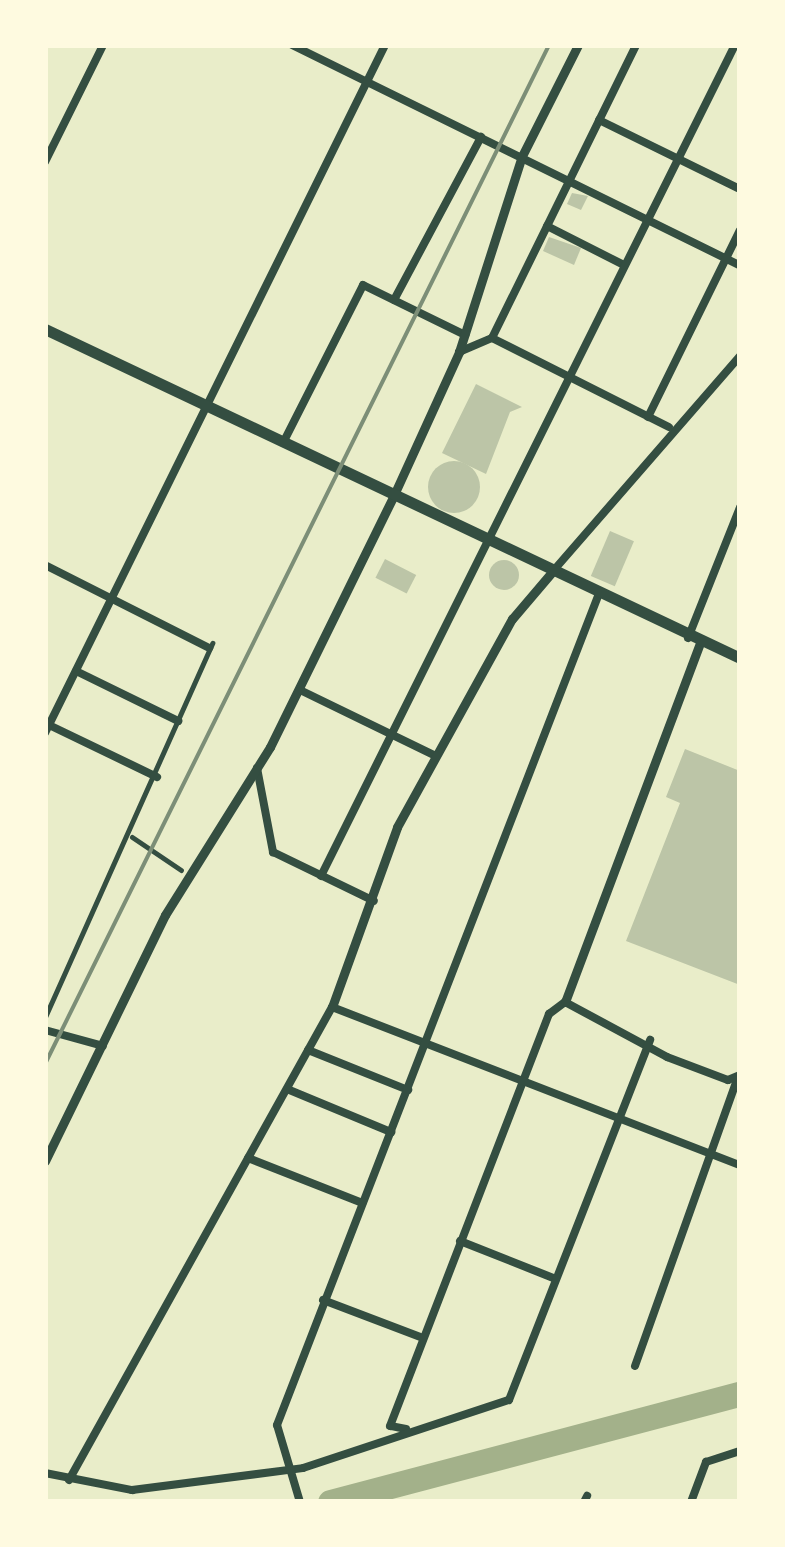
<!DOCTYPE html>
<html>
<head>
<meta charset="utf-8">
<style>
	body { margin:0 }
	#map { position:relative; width:785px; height:1547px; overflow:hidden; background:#e9edc9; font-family:Mulish,sans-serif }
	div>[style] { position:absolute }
	.river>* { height:25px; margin:-12.5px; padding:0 12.5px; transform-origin:12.5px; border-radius:12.5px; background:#a3b18a }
	.building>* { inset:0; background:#bcc5a7; transform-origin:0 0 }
	.round { border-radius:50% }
	.pedestrian>* { height:5px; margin:-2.5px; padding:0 2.5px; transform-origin:2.5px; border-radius:2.5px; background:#344e41 }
	.minor>* { height:8px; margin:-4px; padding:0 4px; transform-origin:4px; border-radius:4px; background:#344e41 }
	.tertiary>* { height:9px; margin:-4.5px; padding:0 4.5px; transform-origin:4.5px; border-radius:4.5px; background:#344e41 }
	.primary>* { height:11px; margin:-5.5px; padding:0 5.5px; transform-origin:5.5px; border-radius:5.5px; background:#344e41 }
	.rail>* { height:4px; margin:-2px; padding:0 2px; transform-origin:2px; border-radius:2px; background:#7c8e77 }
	span { translate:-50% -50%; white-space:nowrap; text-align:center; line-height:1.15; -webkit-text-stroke:10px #fefae0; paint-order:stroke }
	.frame { position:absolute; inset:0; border:48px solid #fefae0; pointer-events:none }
</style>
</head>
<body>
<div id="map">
	<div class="river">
		<i style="left:330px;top:1502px;width:424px;rotate:-14.8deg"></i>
	</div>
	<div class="building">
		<i style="clip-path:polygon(572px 193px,588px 196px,581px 210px,567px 204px)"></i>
		<i style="clip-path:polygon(549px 237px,581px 248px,574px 265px,543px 251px)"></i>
		<i style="clip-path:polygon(476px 384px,522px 407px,510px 412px,486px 474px,442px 453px)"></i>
		<i class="round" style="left:428px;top:461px;width:52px;height:52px"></i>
		<i style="left:610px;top:531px;width:26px;height:49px;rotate:23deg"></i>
		<i style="left:385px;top:559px;width:35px;height:21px;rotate:27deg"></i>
		<i class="round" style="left:489px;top:560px;width:30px;height:30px"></i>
		<i style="clip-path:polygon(685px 749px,740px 771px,740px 985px,626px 941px,680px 803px,666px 797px)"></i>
	</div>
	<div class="pedestrian">
		<i style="left:132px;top:837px;width:59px;rotate:34deg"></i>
		<i style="left:45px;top:1017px;width:410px;rotate:-65.9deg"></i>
	</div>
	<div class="minor">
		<i style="left:292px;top:45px;width:499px;rotate:26.2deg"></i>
		<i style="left:599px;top:120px;width:157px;rotate:26.1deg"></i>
		<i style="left:45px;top:162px;width:131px;rotate:-63.6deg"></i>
		<i style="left:547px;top:226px;width:86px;rotate:26.9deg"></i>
		<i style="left:394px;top:300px;width:185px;rotate:-61.9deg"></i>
		<i style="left:492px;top:338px;width:198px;rotate:26.7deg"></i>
		<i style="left:459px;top:352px;width:36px;rotate:-23deg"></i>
		<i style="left:492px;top:338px;width:326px;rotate:-63.8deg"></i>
		<i style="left:648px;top:417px;width:208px;rotate:-63.8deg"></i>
		<i style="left:283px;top:443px;width:177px;rotate:-63.1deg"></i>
		<i style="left:363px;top:285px;width:114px;rotate:26.1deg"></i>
		<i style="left:45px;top:565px;width:184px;rotate:26.8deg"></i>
		<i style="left:554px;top:570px;width:284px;rotate:-49deg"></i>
		<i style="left:688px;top:638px;width:141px;rotate:-68.3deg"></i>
		<i style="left:76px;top:671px;width:114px;rotate:26.1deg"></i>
		<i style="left:300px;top:690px;width:149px;rotate:25.9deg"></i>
		<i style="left:49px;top:725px;width:120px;rotate:25.7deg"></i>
		<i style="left:45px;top:733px;width:767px;rotate:-63.7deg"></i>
		<i style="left:257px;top:768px;width:86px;rotate:79.2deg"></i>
		<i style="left:273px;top:852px;width:112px;rotate:25.9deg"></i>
		<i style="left:321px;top:876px;width:928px;rotate:-63.52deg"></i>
		<i style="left:45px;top:1030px;width:60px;rotate:15.4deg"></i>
		<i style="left:308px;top:1050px;width:108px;rotate:21.8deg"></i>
		<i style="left:287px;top:1089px;width:113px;rotate:22.5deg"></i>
		<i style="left:248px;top:1158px;width:123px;rotate:21.5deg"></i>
		<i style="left:460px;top:1241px;width:103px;rotate:21.6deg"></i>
		<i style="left:323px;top:1300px;width:107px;rotate:20.8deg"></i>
		<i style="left:635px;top:1366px;width:307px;rotate:-70.4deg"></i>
		<i style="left:406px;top:1429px;width:16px;rotate:-169deg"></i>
		<i style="left:390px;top:1426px;width:442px;rotate:-68.9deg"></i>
		<i style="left:549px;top:1014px;width:20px;rotate:-37deg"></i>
		<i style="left:565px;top:1002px;width:116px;rotate:28.3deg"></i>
		<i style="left:667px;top:1057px;width:65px;rotate:20.7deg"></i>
		<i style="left:728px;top:1080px;width:13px;rotate:-23deg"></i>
		<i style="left:45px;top:1473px;width:89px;rotate:11.1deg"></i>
		<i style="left:132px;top:1490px;width:172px;rotate:-7.3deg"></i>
		<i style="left:303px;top:1468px;width:217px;rotate:-18.3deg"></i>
		<i style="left:509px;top:1400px;width:387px;rotate:-68.6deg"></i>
		<i style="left:69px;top:1480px;width:541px;rotate:-60.92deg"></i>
		<i style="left:332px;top:1007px;width:438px;rotate:21.2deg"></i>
		<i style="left:300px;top:1502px;width:80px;rotate:-106.6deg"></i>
		<i style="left:277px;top:1425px;width:889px;rotate:-68.83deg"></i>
		<i style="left:584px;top:1502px;width:7px;rotate:-63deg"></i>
		<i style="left:691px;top:1502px;width:43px;rotate:-69.4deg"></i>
		<i style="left:706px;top:1462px;width:36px;rotate:-18deg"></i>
	</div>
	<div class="tertiary">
		<i style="left:565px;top:1002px;width:384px;rotate:-69.4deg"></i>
		<i style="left:332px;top:1007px;width:191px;rotate:-70.1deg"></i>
		<i style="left:397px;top:827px;width:238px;rotate:-61.1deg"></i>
		<i style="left:512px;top:619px;width:62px;rotate:-49.6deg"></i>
		<i style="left:45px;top:1161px;width:274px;rotate:-64deg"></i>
		<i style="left:165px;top:915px;width:198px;rotate:-58deg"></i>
		<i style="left:270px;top:747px;width:279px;rotate:-63.8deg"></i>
		<i style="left:393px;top:497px;width:159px;rotate:-65.5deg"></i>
		<i style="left:459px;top:352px;width:206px;rotate:-72.2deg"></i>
		<i style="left:522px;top:156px;width:124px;rotate:-63.2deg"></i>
	</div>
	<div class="primary">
		<i style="left:45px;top:329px;width:769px;rotate:25.33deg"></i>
	</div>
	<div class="rail">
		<i style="left:45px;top:1064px;width:1137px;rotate:-63.68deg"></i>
	</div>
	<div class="frame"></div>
</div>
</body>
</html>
